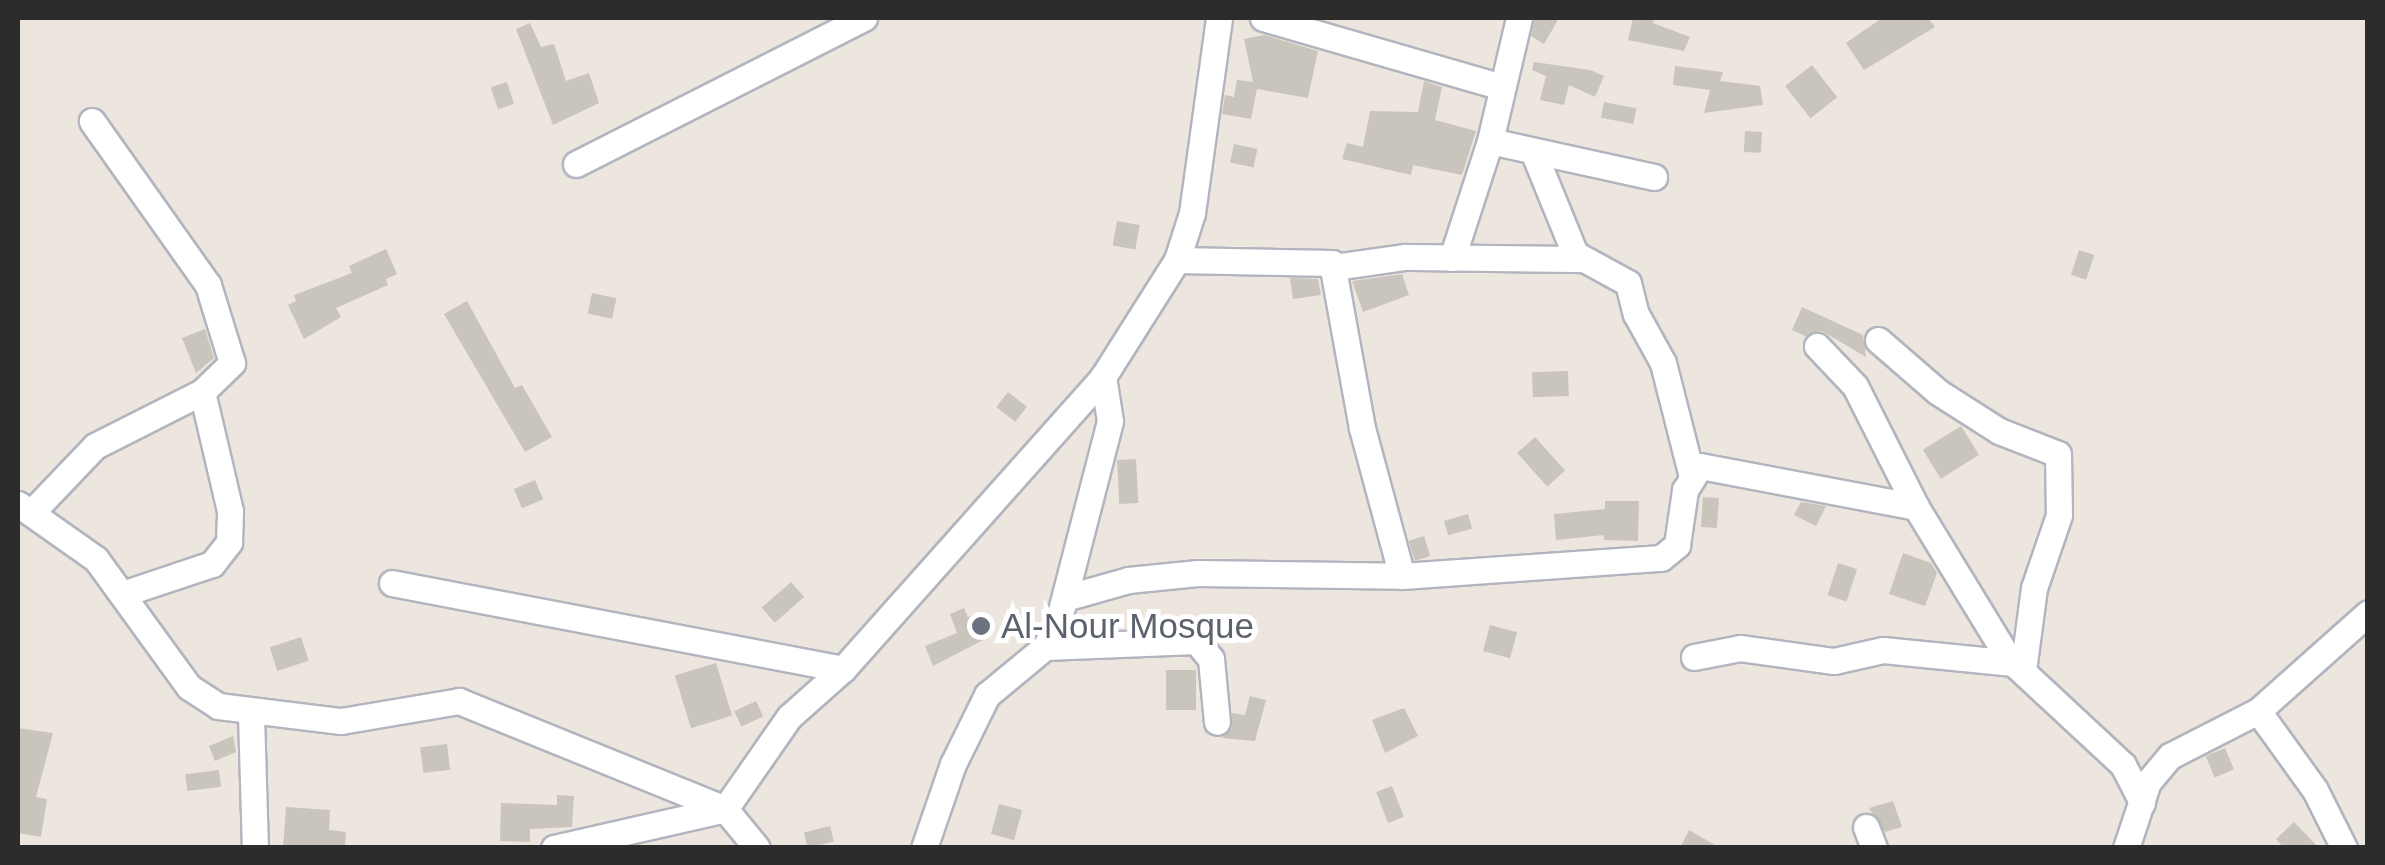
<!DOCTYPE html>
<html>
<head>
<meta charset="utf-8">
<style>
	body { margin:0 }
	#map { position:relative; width:2385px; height:865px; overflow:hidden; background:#ede6de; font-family:Arial,sans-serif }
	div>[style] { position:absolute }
	.building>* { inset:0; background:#c9c4bc; transform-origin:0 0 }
	.roads { filter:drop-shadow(2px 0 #b2b5bf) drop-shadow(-2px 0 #b2b5bf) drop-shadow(0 2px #b2b5bf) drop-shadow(0 -2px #b2b5bf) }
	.minor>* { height:25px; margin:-12.5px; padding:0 12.5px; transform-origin:12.5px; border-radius:12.5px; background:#fff }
	.dots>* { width:28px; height:28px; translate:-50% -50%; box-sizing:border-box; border:5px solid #fff; border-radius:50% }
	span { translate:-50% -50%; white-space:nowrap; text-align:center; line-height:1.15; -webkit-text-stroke:10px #fff; paint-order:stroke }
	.worship-label { font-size:35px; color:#5b616d }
	.left { translate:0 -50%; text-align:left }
	.frame { position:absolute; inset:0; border:20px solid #2c2c2c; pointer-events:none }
</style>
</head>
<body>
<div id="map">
	<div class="building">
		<i style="clip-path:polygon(1535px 18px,1559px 18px,1544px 44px,1531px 36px)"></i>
		<i style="clip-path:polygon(1633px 18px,1654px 18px,1653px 23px,1690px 37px,1684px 51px,1628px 40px)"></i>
		<i style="clip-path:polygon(1882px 18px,1928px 18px,1935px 27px,1864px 70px,1846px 43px)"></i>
		<i style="clip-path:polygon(530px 23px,541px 47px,554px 44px,566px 81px,589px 73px,599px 103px,553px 125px,516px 29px)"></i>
		<i style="clip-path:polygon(1264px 35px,1318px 51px,1308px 98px,1257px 89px,1251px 119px,1222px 114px,1225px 95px,1234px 97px,1237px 80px,1253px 82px,1244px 39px)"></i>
		<i style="clip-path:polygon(1534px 62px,1590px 70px,1604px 76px,1595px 97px,1569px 85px,1564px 105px,1540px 100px,1546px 76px,1532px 70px)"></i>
		<i style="left:1812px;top:65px;width:41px;height:34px;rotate:52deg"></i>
		<i style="clip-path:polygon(1675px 66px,1723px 72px,1720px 81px,1760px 86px,1763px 105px,1704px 113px,1710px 90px,1673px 85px)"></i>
		<i style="clip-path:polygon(1424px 81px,1442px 87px,1435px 120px,1476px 131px,1462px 175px,1413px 165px,1411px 175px,1342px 159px,1347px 143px,1363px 147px,1370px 111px,1418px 112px)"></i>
		<i style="left:507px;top:82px;width:23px;height:17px;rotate:72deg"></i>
		<i style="left:1604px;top:102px;width:33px;height:16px;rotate:11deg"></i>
		<i style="left:1745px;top:131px;width:17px;height:21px;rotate:3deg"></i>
		<i style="left:1234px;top:144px;width:24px;height:19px;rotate:12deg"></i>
		<i style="left:1117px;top:221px;width:23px;height:25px;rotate:10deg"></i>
		<i style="clip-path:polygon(386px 249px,397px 274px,386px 279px,388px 285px,336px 308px,341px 317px,304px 339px,288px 305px,296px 301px,294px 295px,352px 273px,349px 266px)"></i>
		<i style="left:2079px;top:250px;width:16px;height:26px;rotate:18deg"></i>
		<i style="clip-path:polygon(1402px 274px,1409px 295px,1363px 312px,1352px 281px)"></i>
		<i style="clip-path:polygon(1290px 278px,1318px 279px,1321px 295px,1293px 299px)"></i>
		<i style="left:592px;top:293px;width:25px;height:21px;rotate:12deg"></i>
		<i style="clip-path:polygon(467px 301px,515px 388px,522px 385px,552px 437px,525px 452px,444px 314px)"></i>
		<i style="clip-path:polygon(1802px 307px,1863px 335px,1866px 357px,1822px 331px,1805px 336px,1792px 330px)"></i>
		<i style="clip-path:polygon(205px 329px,214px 358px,196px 373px,182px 338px)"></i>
		<i style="left:1568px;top:371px;width:25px;height:36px;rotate:88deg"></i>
		<i style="left:1008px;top:392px;width:24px;height:19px;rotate:38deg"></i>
		<i style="left:1961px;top:426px;width:34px;height:45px;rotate:58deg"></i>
		<i style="left:1535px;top:437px;width:45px;height:24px;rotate:48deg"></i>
		<i style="left:1136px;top:459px;width:44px;height:19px;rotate:87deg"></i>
		<i style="left:535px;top:480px;width:21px;height:23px;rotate:67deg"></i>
		<i style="left:1703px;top:497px;width:16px;height:30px;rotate:4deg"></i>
		<i style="clip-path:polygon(1605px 501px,1639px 501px,1638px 541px,1604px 540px,1604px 535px,1556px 540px,1554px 514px,1605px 509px)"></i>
		<i style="clip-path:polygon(1801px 502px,1826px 506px,1816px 526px,1794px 515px)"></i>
		<i style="left:1468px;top:514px;width:15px;height:25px;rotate:74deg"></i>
		<i style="left:1424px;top:536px;width:21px;height:16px;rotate:73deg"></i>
		<i style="clip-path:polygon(1903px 553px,1931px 563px,1937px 573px,1925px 606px,1889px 594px)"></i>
		<i style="left:1838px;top:563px;width:20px;height:34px;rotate:18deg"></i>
		<i style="left:791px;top:582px;width:20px;height:39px;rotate:49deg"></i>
		<i style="clip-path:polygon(964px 608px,968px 617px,981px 612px,991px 636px,933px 666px,925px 646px,957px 633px,950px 614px)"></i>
		<i style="left:1490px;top:625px;width:28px;height:27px;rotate:15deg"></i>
		<i style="left:301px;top:637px;width:25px;height:33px;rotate:72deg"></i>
		<i style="left:716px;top:663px;width:55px;height:43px;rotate:73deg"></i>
		<i style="left:1166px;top:670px;width:30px;height:40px"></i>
		<i style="clip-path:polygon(1250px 696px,1266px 700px,1255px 741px,1222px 738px,1232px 728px,1232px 713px,1245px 715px)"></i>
		<i style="left:756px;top:701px;width:17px;height:24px;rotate:65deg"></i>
		<i style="clip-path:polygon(1404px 708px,1418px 736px,1385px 753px,1372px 720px)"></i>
		<i style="clip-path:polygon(18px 728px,53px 733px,36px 797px,47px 799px,41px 837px,18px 833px)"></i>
		<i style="clip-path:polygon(233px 736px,236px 752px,215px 761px,209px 746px)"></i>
		<i style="left:447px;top:744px;width:26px;height:27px;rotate:83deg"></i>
		<i style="left:2225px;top:748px;width:23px;height:21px;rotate:67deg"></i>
		<i style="left:219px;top:770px;width:17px;height:34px;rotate:83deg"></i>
		<i style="left:1392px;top:786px;width:33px;height:17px;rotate:69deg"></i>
		<i style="clip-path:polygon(557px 795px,574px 796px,572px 827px,530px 829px,530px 842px,500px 841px,501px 803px,557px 805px)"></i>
		<i style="clip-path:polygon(1893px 801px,1902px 827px,1885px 832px,1869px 808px)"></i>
		<i style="left:999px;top:804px;width:24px;height:31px;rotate:15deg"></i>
		<i style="clip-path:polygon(286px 807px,330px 810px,329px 830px,346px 832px,345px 848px,283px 848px)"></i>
		<i style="clip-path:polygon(2294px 822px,2319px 848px,2284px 848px,2276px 839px)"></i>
		<i style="left:830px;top:826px;width:16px;height:27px;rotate:76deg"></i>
		<i style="clip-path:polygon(1689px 830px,1720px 848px,1680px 848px)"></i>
	</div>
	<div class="roads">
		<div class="minor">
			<i style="left:1263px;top:18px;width:249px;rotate:16.1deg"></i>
			<i style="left:1490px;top:141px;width:168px;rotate:12.4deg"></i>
			<i style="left:1533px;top:151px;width:111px;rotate:67.8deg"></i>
			<i style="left:1575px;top:254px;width:60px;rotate:28.7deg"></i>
			<i style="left:1628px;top:283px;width:32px;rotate:76deg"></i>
			<i style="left:1636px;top:314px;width:56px;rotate:61.1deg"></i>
			<i style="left:1663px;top:363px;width:118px;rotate:75.7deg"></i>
			<i style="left:576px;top:164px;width:323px;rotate:-26.9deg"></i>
			<i style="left:1452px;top:258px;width:123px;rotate:-72deg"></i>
			<i style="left:1490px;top:141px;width:126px;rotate:-76.7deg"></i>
			<i style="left:1177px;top:260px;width:155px;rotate:1.1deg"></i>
			<i style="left:1332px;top:263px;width:168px;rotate:79.7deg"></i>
			<i style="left:1362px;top:428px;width:153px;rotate:74.9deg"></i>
			<i style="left:1334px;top:267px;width:72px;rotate:-8deg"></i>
			<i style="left:1405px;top:257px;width:175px;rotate:0.7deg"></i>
			<i style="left:1878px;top:340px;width:79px;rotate:40.9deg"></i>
			<i style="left:1938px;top:392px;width:72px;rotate:32.6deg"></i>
			<i style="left:1999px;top:431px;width:63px;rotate:21.3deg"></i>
			<i style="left:2058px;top:454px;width:61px;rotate:89.1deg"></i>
			<i style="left:2059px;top:515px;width:77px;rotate:108.9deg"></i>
			<i style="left:2034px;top:588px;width:83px;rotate:97.6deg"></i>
			<i style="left:1817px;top:346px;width:55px;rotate:46.5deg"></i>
			<i style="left:1855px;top:386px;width:136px;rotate:63.2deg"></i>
			<i style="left:1916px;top:507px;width:177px;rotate:58.6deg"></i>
			<i style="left:2008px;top:658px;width:157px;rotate:42.9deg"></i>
			<i style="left:2123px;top:765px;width:42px;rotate:62.8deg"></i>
			<i style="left:18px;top:504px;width:95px;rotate:35.2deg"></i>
			<i style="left:96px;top:559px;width:158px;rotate:54deg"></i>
			<i style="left:189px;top:687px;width:35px;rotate:33deg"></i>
			<i style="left:218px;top:706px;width:124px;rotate:7deg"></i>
			<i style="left:341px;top:721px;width:120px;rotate:-9.6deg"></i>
			<i style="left:459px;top:701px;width:287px;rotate:22.1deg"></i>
			<i style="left:725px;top:809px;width:50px;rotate:50.6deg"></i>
			<i style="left:32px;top:512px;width:91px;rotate:-46.3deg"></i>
			<i style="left:95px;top:446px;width:120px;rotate:-26.8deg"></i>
			<i style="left:202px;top:392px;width:42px;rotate:-44deg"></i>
			<i style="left:232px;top:363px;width:82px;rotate:-107.1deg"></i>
			<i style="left:208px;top:285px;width:201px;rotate:-125.3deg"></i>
			<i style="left:392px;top:583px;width:459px;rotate:10.8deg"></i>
			<i style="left:125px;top:593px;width:92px;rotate:-18.4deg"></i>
			<i style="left:212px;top:564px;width:28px;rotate:-52deg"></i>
			<i style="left:229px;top:542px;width:31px;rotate:-88deg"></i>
			<i style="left:230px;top:511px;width:122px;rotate:-103.2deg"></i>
			<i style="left:1065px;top:598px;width:66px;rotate:-15.9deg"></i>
			<i style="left:1128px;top:580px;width:70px;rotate:-5.7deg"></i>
			<i style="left:1198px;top:573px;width:204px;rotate:0.8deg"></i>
			<i style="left:1402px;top:576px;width:260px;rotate:-4deg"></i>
			<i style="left:1661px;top:558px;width:21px;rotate:-39deg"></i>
			<i style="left:1677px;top:545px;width:56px;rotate:-81.7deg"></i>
			<i style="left:1685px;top:490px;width:28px;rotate:-58deg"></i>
			<i style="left:1700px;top:466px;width:220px;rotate:10.7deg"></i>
			<i style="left:1045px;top:647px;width:151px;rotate:-2.3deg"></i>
			<i style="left:1196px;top:641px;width:23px;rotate:50deg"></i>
			<i style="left:1211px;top:659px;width:63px;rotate:84.6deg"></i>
			<i style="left:1694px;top:657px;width:47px;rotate:-11.1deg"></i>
			<i style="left:1740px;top:648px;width:95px;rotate:7.9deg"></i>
			<i style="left:1834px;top:661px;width:50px;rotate:-12.7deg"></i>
			<i style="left:1883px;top:650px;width:131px;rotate:5.7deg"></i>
			<i style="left:2258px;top:711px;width:97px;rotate:54.2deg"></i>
			<i style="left:2315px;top:790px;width:65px;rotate:63.4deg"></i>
			<i style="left:251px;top:715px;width:133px;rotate:88.3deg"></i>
			<i style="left:1866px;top:827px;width:22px;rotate:69deg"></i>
			<i style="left:554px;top:848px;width:175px;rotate:-12.8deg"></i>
			<i style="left:725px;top:809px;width:112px;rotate:-55.2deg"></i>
			<i style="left:789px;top:717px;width:72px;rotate:-41.6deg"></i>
			<i style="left:843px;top:669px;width:391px;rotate:-48.3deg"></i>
			<i style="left:1103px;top:377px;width:138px;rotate:-57.7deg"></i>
			<i style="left:1177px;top:260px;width:49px;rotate:-72.3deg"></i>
			<i style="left:1192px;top:213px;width:197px;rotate:-82.1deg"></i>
			<i style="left:924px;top:848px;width:89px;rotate:-71deg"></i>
			<i style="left:953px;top:764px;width:77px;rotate:-63.8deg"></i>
			<i style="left:987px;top:695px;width:75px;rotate:-39.6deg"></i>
			<i style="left:1045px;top:647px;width:24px;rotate:-60deg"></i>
			<i style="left:1057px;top:626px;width:212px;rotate:-75.5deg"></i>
			<i style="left:1110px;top:421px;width:45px;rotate:-99deg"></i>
			<i style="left:2126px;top:848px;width:70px;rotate:-71.6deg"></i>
			<i style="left:2148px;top:782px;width:34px;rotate:-50deg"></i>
			<i style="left:2170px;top:756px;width:99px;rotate:-27.1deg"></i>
			<i style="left:2258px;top:711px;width:147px;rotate:-41.7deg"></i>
		</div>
	</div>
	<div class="dots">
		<i style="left:981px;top:626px;background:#6b7280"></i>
	</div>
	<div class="worship-label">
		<span class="left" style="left:1001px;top:626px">Al-Nour Mosque</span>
	</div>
	<div class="frame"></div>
</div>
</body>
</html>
